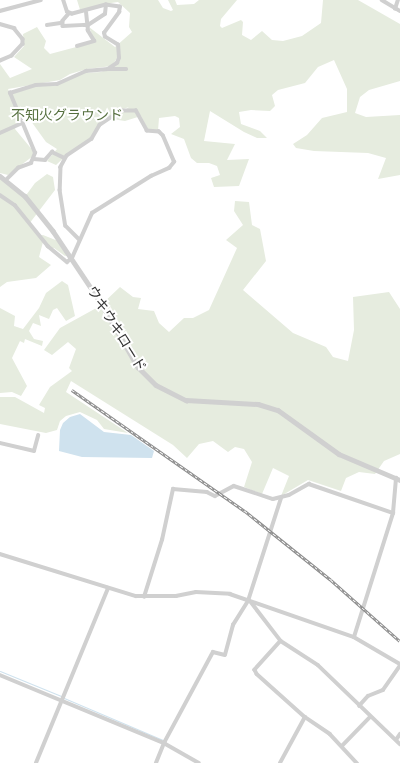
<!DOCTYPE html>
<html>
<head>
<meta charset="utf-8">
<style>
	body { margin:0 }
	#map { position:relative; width:400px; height:763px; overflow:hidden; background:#fff; font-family:"Nunito Sans","Noto Sans JP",sans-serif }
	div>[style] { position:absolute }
	.green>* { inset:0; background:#e6ecdf }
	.water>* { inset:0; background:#cfe2ee }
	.stream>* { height:1px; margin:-0.5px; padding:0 0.5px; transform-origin:0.5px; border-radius:0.5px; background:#cfe2ee }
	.minor>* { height:3.5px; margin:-1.75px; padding:0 1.75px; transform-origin:1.75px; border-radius:1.75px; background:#d0d0d0 }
	.tertiary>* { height:4.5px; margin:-2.25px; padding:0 2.25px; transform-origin:2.25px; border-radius:2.25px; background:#d0d0d0 }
	.rail>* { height:2.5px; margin-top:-1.25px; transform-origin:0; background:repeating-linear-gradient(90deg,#fff 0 3px,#888 0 6px); box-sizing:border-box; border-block:1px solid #888 }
	.minor-bridge>* { height:3.5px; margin:-1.75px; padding:0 1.75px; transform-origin:1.75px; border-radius:1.75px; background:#d0d0d0 }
	span { translate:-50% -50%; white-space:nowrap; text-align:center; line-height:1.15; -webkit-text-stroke:4px #fff; paint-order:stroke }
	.park-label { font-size:14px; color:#56703f }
	.street-label { font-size:14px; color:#333 }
</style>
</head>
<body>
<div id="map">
	<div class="green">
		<i style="clip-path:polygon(evenodd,77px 0,158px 0,163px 8px,171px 11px,173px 10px,168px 0,175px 0,177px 5px,194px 4px,199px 0,237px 0,221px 19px,220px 26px,222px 28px,241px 20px,243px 22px,242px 35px,251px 40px,262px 31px,272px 40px,283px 41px,302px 36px,321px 23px,323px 0,358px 0,400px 24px,400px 81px,369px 90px,360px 97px,355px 113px,366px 117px,400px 115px,400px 175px,378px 179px,386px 158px,368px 153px,314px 151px,296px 148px,293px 144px,307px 135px,322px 118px,347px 112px,347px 89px,334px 60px,318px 67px,305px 83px,278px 90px,272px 95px,275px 106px,270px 111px,251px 110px,239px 112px,241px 124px,260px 131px,267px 138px,257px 138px,244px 132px,210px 111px,204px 141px,235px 144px,227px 160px,249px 159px,239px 186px,214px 187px,211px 178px,220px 175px,217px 166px,209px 163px,197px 163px,191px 158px,184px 139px,171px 134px,180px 127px,179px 118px,175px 116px,159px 118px,158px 131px,148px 130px,141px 116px,125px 121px,112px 119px,129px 107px,117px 111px,101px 122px,90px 140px,71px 151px,56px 165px,47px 161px,57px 149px,46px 142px,23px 110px,15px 115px,18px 121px,15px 129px,34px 152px,33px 156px,8px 175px,0 173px,0 64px,10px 78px,32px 69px,14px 57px,24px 46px,23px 34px,37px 27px,46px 41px,44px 48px,50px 54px,95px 42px,89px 27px,115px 47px,132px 32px,129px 27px,130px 13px,118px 2px,104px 4px,81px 13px,77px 0,119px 55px,120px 55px,117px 64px,101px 72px,85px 73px,53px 86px,35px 86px,10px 93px,8px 89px,60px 80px,70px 74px,87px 69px,112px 66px,119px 55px)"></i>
		<i style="clip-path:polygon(47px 174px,53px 177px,55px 190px,29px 224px,38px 236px,43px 235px,58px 241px,68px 255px,65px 256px,54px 248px,50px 249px,43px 242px,39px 257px,51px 265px,36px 278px,7px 282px,0 287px,0 178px,24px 198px,35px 183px)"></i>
		<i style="clip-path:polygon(235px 201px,249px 202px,252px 225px,260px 229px,266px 261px,243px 290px,293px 333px,326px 347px,333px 357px,348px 361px,354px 330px,353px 297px,389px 292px,400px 309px,400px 454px,384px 461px,375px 474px,359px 472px,346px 478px,341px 491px,308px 480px,281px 496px,289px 476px,273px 468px,262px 494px,244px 487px,252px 462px,244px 449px,235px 447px,228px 452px,213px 441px,199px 444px,187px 458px,173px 445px,71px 381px,66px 392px,128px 433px,104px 429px,97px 420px,80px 412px,66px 416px,60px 421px,57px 430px,46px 433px,0 424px,0 397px,15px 397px,44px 413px,45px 408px,39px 405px,50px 387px,72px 371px,69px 368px,76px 349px,68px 342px,52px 355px,44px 350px,60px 328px,100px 306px,120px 287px,133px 297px,141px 298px,138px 309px,154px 311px,159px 323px,169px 332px,184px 318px,193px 318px,209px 310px,237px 248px,226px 240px,243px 225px,234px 211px)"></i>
		<i style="clip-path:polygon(62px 281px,68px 285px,75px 316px,66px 321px,57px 308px,53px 310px,49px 319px,39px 315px,41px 326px,33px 323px,29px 331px,34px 339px,43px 341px,42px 346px,25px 339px,24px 343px,20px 341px,12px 358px,27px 386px,21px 396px,12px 392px,0 393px,0 308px,15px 316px,14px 326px,23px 329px,39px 308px,46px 293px)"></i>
	</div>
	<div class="water">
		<i style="clip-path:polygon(80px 414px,104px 432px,131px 435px,154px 451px,152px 458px,82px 457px,59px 451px,60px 430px,63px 423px,70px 417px)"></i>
	</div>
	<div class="stream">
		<i style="left:0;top:671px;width:66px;rotate:22.3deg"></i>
		<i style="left:64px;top:698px;width:108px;rotate:23deg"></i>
	</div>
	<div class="minor">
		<i style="left:382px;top:0;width:21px;rotate:31deg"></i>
		<i style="left:395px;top:9px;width:9px;rotate:-72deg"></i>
		<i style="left:0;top:11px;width:42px;rotate:-15deg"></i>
		<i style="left:69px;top:14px;width:9px;rotate:131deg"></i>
		<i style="left:63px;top:21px;width:5px;rotate:90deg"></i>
		<i style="left:63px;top:26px;width:21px;rotate:-3deg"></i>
		<i style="left:0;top:24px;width:15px;rotate:16deg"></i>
		<i style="left:14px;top:28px;width:14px;rotate:51deg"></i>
		<i style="left:23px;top:39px;width:5px;rotate:90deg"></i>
		<i style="left:23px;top:44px;width:16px;rotate:133deg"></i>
		<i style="left:12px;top:56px;width:13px;rotate:157deg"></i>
		<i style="left:47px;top:25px;width:15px;rotate:-8deg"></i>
		<i style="left:88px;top:25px;width:20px;rotate:-33deg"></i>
		<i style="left:105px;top:14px;width:9px;rotate:-84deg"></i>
		<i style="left:77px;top:46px;width:18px;rotate:-16deg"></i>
		<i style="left:94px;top:41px;width:12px;rotate:-121deg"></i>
		<i style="left:88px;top:31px;width:18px;rotate:-96deg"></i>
		<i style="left:110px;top:69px;width:16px"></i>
		<i style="left:0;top:133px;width:24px;rotate:-24deg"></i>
		<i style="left:34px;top:159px;width:11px;rotate:5deg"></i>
		<i style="left:45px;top:160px;width:11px;rotate:-49deg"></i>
		<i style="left:52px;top:152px;width:14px;rotate:25deg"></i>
		<i style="left:7px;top:179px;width:16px;rotate:-45deg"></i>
		<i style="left:18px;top:168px;width:14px;rotate:-21deg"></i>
		<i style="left:31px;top:163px;width:11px;rotate:-68deg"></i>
		<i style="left:35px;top:153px;width:65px;rotate:-112.6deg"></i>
		<i style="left:10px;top:93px;width:27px;rotate:-17deg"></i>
		<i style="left:36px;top:85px;width:21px;rotate:-3deg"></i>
		<i style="left:57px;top:84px;width:32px;rotate:-24deg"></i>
		<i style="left:86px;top:71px;width:22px;rotate:-5deg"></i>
		<i style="left:108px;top:69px;width:11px;rotate:-34deg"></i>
		<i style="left:117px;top:63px;width:5px;rotate:-68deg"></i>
		<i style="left:119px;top:58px;width:13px;rotate:-94deg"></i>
		<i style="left:118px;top:45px;width:15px;rotate:-148deg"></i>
		<i style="left:105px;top:37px;width:4px;rotate:-104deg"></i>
		<i style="left:104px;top:33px;width:26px;rotate:-54deg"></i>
		<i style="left:119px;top:12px;width:5px;rotate:-79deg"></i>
		<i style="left:120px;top:7px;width:14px;rotate:-172deg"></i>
		<i style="left:106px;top:5px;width:35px;rotate:165deg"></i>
		<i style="left:72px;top:14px;width:5px;rotate:-158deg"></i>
		<i style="left:67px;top:12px;width:13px;rotate:-108deg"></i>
		<i style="left:0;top:195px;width:18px;rotate:34deg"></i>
		<i style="left:15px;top:205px;width:53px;rotate:51.2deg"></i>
		<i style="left:48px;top:246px;width:25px;rotate:40deg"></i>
		<i style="left:67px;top:262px;width:6px;rotate:-39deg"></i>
		<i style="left:72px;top:258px;width:49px;rotate:-66deg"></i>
		<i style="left:92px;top:213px;width:70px;rotate:-32.1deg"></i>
		<i style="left:151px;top:176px;width:20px;rotate:-24deg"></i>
		<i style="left:169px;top:168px;width:8px;rotate:-50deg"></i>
		<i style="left:174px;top:162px;width:28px;rotate:-113deg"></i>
		<i style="left:163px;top:136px;width:6px;rotate:-135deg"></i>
		<i style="left:159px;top:132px;width:12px;rotate:-175deg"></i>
		<i style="left:147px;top:131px;width:23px;rotate:-119deg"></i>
		<i style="left:136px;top:111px;width:15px;rotate:180deg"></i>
		<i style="left:121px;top:111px;width:25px;rotate:146deg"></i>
		<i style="left:100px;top:125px;width:16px;rotate:120deg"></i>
		<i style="left:92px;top:139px;width:30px;rotate:146deg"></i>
		<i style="left:67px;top:156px;width:13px;rotate:119deg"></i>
		<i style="left:61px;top:167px;width:23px;rotate:92deg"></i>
		<i style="left:60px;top:190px;width:36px;rotate:81deg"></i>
		<i style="left:66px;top:226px;width:18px;rotate:45deg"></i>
		<i style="left:0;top:443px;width:35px;rotate:13deg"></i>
		<i style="left:34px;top:451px;width:16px;rotate:-75deg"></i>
		<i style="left:0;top:554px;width:142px;rotate:17.2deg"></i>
		<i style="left:136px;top:596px;width:40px"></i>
		<i style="left:176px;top:596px;width:20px;rotate:-11deg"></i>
		<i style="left:196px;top:592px;width:34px;rotate:3deg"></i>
		<i style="left:230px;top:594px;width:131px;rotate:19.1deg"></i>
		<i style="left:354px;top:637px;width:53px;rotate:30.4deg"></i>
		<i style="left:144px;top:597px;width:60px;rotate:-72.5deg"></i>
		<i style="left:162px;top:540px;width:52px;rotate:-77.8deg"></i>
		<i style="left:173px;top:489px;width:34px;rotate:5deg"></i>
		<i style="left:207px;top:492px;width:9px;rotate:27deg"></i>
		<i style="left:215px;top:496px;width:21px;rotate:-28deg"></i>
		<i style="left:234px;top:486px;width:41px;rotate:18.4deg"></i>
		<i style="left:273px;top:499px;width:16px;rotate:-14deg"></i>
		<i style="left:289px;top:495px;width:23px;rotate:-29deg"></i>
		<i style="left:309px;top:484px;width:89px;rotate:19deg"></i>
		<i style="left:251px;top:602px;width:49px;rotate:52.4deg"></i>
		<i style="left:281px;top:641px;width:44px;rotate:33deg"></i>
		<i style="left:318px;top:665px;width:114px;rotate:43.9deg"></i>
		<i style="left:354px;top:637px;width:130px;rotate:-72.5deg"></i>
		<i style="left:393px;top:513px;width:35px;rotate:-85deg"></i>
		<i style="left:281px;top:641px;width:39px;rotate:132deg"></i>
		<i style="left:255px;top:670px;width:4px;rotate:63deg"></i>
		<i style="left:257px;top:674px;width:64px;rotate:41.9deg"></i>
		<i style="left:305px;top:717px;width:30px;rotate:34deg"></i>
		<i style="left:330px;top:734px;width:40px;rotate:47deg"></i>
		<i style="left:0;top:675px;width:178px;rotate:22.5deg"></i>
		<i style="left:164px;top:743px;width:40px;rotate:29.7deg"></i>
		<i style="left:359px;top:706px;width:13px;rotate:-48deg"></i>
		<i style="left:368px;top:696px;width:16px;rotate:-22deg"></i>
		<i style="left:383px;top:690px;width:29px;rotate:-55deg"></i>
		<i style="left:396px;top:740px;width:7px;rotate:-56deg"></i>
		<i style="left:342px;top:746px;width:40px;rotate:-46deg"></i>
		<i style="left:36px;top:763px;width:189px;rotate:-67.6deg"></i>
		<i style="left:156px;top:763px;width:22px;rotate:-68deg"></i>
		<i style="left:164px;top:743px;width:103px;rotate:-61.7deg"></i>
		<i style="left:213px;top:652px;width:12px;rotate:14deg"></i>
		<i style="left:225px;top:655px;width:31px;rotate:-75deg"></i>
		<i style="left:233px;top:625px;width:28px;rotate:-58deg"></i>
		<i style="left:248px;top:601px;width:108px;rotate:-72.2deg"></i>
		<i style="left:280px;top:763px;width:52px;rotate:-61.5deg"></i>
	</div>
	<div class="tertiary">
		<i style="left:0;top:176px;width:32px;rotate:39deg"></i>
		<i style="left:25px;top:196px;width:45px;rotate:51.3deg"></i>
		<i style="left:53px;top:231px;width:87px;rotate:56.3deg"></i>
		<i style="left:101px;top:303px;width:74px;rotate:60deg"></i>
		<i style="left:138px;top:367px;width:25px;rotate:45deg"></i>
		<i style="left:156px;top:385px;width:34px;rotate:27deg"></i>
		<i style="left:186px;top:400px;width:72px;rotate:3.2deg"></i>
		<i style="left:258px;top:404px;width:21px;rotate:17deg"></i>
		<i style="left:278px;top:410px;width:75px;rotate:35.8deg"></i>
		<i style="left:339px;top:454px;width:66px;rotate:23.1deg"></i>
	</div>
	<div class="rail">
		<i style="left:72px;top:390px;width:211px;rotate:35deg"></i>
		<i style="left:245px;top:511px;width:110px;rotate:38.7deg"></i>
		<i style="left:331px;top:580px;width:92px;rotate:41.5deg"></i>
	</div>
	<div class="minor-bridge">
		<i style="left:84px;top:25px;width:4px"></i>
	</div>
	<div class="park-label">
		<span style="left:67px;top:116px">不知火グラウンド</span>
	</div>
	<div class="street-label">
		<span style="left:116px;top:329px;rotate:58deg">ウキウキロード</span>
	</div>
</div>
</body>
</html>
